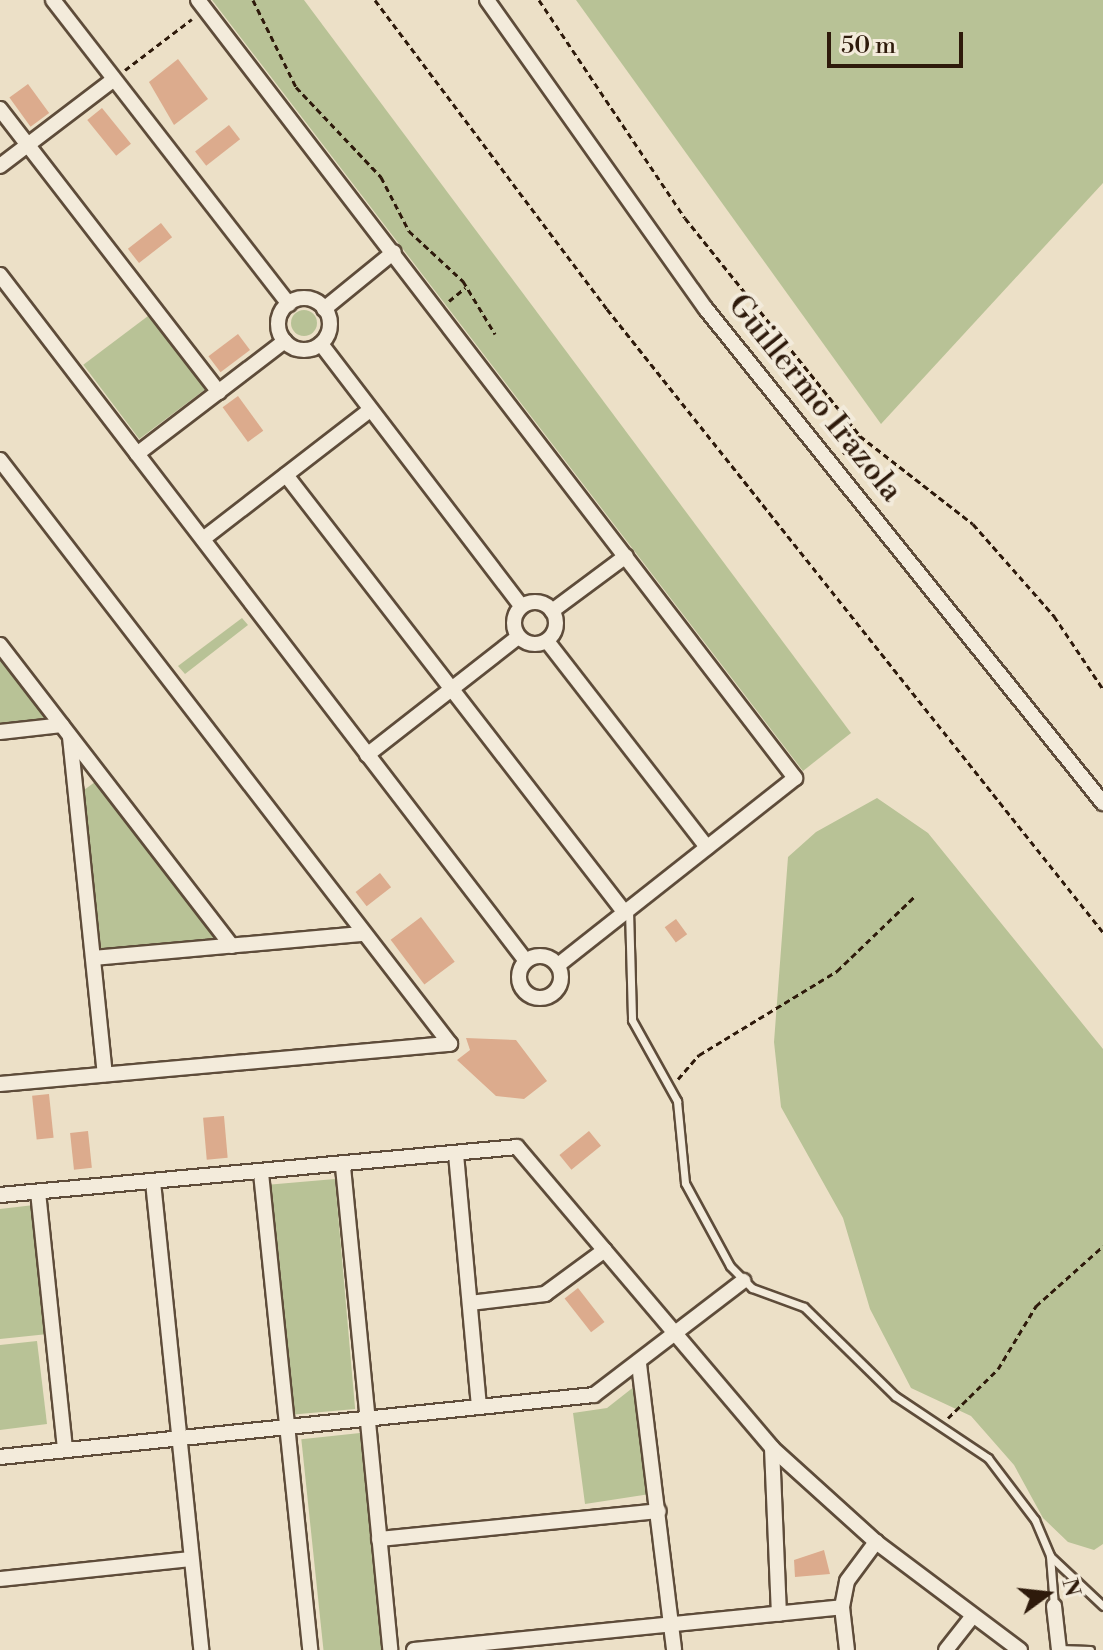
<!DOCTYPE html>
<html>
<head>
<meta charset="utf-8">
<style>
	body { margin:0 }
	#map { position:relative; width:1103px; height:1650px; overflow:hidden; background:#ece0c7; font-family:"Libre Bodoni",serif }
	div>[style] { position:absolute }
	.green>* { inset:0; background:#b8c296; transform-origin:0 0 }
	.round { border-radius:50% }
	.building>* { inset:0; background:#dcab8d; transform-origin:0 0 }
	.path>* { height:3px; margin-top:-1.5px; transform-origin:0; background:repeating-linear-gradient(90deg,#2e1a0b 0 6px,transparent 0 10px) }
	.roads { filter:drop-shadow(2px 0 #5e4c3a) drop-shadow(-2px 0 #5e4c3a) drop-shadow(0 2px #5e4c3a) drop-shadow(0 -2px #5e4c3a) }
	.service>* { height:7px; margin:-3.5px; padding:0 3.5px; transform-origin:3.5px; border-radius:3.5px; background:#f3ebdb }
	.minor>* { height:14px; margin:-7px; padding:0 7px; transform-origin:7px; border-radius:7px; background:#f3ebdb }
	.minor>.ring { margin:-7px; padding:0; box-sizing:content-box; background:none; border:14px solid #f3ebdb; border-radius:50% }
	span { translate:-50% -50%; white-space:nowrap; text-align:center; line-height:1.15; -webkit-text-stroke:8px #f3ebdb; paint-order:stroke }
	.street-label { font-size:32px; color:#2e1a0b }
	.north { position:absolute; left:1007px; top:1554px; width:80px; height:80px; -webkit-text-stroke:6px #f3ebdb; paint-order:stroke; rotate:75deg; font-size:22px; font-weight:700; line-height:32px; text-align:center; color:#2e1a0b }
	.north::after { content:''; display:block; margin:auto; width:28px; height:36px; background:#2e1a0b; clip-path:polygon(50% 0,100% 100%,50% 72%,0 100%) }
	.scale { position:absolute; left:827px; top:32px; width:136px; height:36px; box-sizing:border-box; border:4px solid #2e1a0b; border-top:0; padding-left:10px; font-size:24px; line-height:28px; white-space:nowrap; color:#2e1a0b; -webkit-text-stroke:6px #f3ebdb; paint-order:stroke }
</style>
</head>
<body>
<div id="map">
	<div class="green">
		<i style="clip-path:polygon(212px 0,304px 0,851px 733px,803px 771px)"></i>
		<i style="clip-path:polygon(576px 0,1103px 0,1103px 183px,881px 424px)"></i>
		<i class="round" style="left:291px;top:310px;width:26px;height:26px"></i>
		<i style="left:152px;top:313px;width:93px;height:86px;rotate:53deg"></i>
		<i style="clip-path:polygon(242px 618px,248px 625px,185px 674px,178px 666px)"></i>
		<i style="clip-path:polygon(0 658px,47px 718px,0 723px)"></i>
		<i style="clip-path:polygon(95px 782px,219px 940px,101px 949px,84px 790px)"></i>
		<i style="clip-path:polygon(877px 798px,928px 833px,1103px 1049px,1103px 1544px,1094px 1550px,1068px 1542px,1043px 1518px,1014px 1465px,971px 1416px,911px 1388px,870px 1309px,843px 1218px,781px 1107px,774px 1042px,788px 857px,816px 832px)"></i>
		<i style="left:335px;top:1179px;width:231px;height:64px;rotate:85deg"></i>
		<i style="clip-path:polygon(34px 1205px,48px 1334px,0 1339px,0 1209px)"></i>
		<i style="clip-path:polygon(37px 1341px,47px 1424px,0 1430px,0 1345px)"></i>
		<i style="clip-path:polygon(635px 1386px,650px 1494px,585px 1504px,573px 1413px,607px 1408px)"></i>
		<i style="left:360px;top:1433px;width:218px;height:59px;rotate:84deg"></i>
	</div>
	<div class="building">
		<i style="clip-path:polygon(178px 59px,208px 99px,174px 125px,149px 82px)"></i>
		<i style="left:28px;top:84px;width:36px;height:23px;rotate:54deg"></i>
		<i style="left:102px;top:108px;width:46px;height:19px;rotate:51deg"></i>
		<i style="left:229px;top:125px;width:18px;height:43px;rotate:52deg"></i>
		<i style="left:161px;top:223px;width:18px;height:42px;rotate:52deg"></i>
		<i style="left:238px;top:334px;width:20px;height:37px;rotate:53deg"></i>
		<i style="left:238px;top:396px;width:43px;height:19px;rotate:54deg"></i>
		<i style="left:380px;top:873px;width:18px;height:31px;rotate:52deg"></i>
		<i style="left:421px;top:917px;width:56px;height:38px;rotate:53deg"></i>
		<i style="left:676px;top:919px;width:19px;height:14px;rotate:54deg"></i>
		<i style="clip-path:polygon(466px 1038px,516px 1040px,547px 1081px,524px 1099px,496px 1096px,457px 1060px,470px 1050px)"></i>
		<i style="left:49px;top:1094px;width:44px;height:17px;rotate:84deg"></i>
		<i style="left:224px;top:1116px;width:42px;height:21px;rotate:85deg"></i>
		<i style="left:88px;top:1131px;width:37px;height:18px;rotate:84deg"></i>
		<i style="left:589px;top:1131px;width:19px;height:38px;rotate:51deg"></i>
		<i style="left:578px;top:1288px;width:43px;height:17px;rotate:52deg"></i>
		<i style="clip-path:polygon(824px 1550px,830px 1574px,795px 1577px,794px 1560px)"></i>
	</div>
	<div class="path">
		<i style="left:253px;top:0;width:97px;rotate:63.7deg"></i>
		<i style="left:296px;top:87px;width:124px;rotate:46.6deg"></i>
		<i style="left:381px;top:177px;width:61px;rotate:62.6deg"></i>
		<i style="left:409px;top:231px;width:74px;rotate:42.8deg"></i>
		<i style="left:463px;top:281px;width:62px;rotate:58.9deg"></i>
		<i style="left:375px;top:0;width:386px;rotate:53.1deg"></i>
		<i style="left:607px;top:309px;width:796px;rotate:51.48deg"></i>
		<i style="left:539px;top:0;width:262px;rotate:56.2deg"></i>
		<i style="left:685px;top:218px;width:280px;rotate:51.2deg"></i>
		<i style="left:860px;top:436px;width:143px;rotate:37.9deg"></i>
		<i style="left:973px;top:524px;width:123px;rotate:48.6deg"></i>
		<i style="left:1054px;top:616px;width:88px;rotate:56.1deg"></i>
		<i style="left:125px;top:70px;width:84px;rotate:-37.3deg"></i>
		<i style="left:449px;top:301px;width:21px;rotate:-39deg"></i>
		<i style="left:843px;top:454px;width:25px;rotate:-47deg"></i>
		<i style="left:678px;top:1079px;width:32px;rotate:-49deg"></i>
		<i style="left:699px;top:1055px;width:162px;rotate:-31.3deg"></i>
		<i style="left:837px;top:971px;width:107px;rotate:-43.9deg"></i>
		<i style="left:948px;top:1418px;width:70px;rotate:-44.4deg"></i>
		<i style="left:998px;top:1369px;width:74px;rotate:-58.9deg"></i>
		<i style="left:1036px;top:1306px;width:90px;rotate:-41.8deg"></i>
	</div>
	<div class="roads">
		<div class="service">
			<i style="left:629px;top:910px;width:110px;rotate:88.4deg"></i>
			<i style="left:632px;top:1020px;width:93px;rotate:60.9deg"></i>
			<i style="left:677px;top:1101px;width:82px;rotate:84.4deg"></i>
			<i style="left:685px;top:1183px;width:94px;rotate:61.5deg"></i>
			<i style="left:730px;top:1266px;width:31px;rotate:45deg"></i>
			<i style="left:752px;top:1288px;width:55px;rotate:20.1deg"></i>
			<i style="left:804px;top:1307px;width:127px;rotate:44.4deg"></i>
			<i style="left:895px;top:1396px;width:112px;rotate:33.7deg"></i>
			<i style="left:988px;top:1458px;width:78px;rotate:52.8deg"></i>
			<i style="left:1035px;top:1520px;width:39px;rotate:67deg"></i>
			<i style="left:1050px;top:1556px;width:50px;rotate:85.4deg"></i>
			<i style="left:1050px;top:1556px;width:73px;rotate:43.3deg"></i>
			<i style="left:1059px;top:1649px;width:31px;rotate:2deg"></i>
		</div>
		<div class="minor">
			<i style="left:53px;top:0;width:385px;rotate:52.2deg"></i>
			<i style="left:198px;top:0;width:981px;rotate:52.5deg"></i>
			<i style="left:795px;top:778px;width:302px;rotate:141.7deg"></i>
			<i style="left:487px;top:0;width:379px;rotate:54.7deg"></i>
			<i style="left:706px;top:309px;width:634px;rotate:51.21deg"></i>
			<i style="left:0;top:109px;width:358px;rotate:52.3deg"></i>
			<i style="left:0;top:166px;width:142px;rotate:-37.3deg"></i>
			<i style="left:0;top:275px;width:864px;rotate:52.52deg"></i>
			<i class="ring" style="left:278px;top:298px;width:38px;height:38px"></i>
			<i style="left:324px;top:309px;width:90px;rotate:-39.2deg"></i>
			<i style="left:321px;top:344px;width:330px;rotate:52.6deg"></i>
			<i style="left:137px;top:454px;width:186px;rotate:-37.4deg"></i>
			<i style="left:0;top:460px;width:737px;rotate:52.38deg"></i>
			<i style="left:286px;top:475px;width:554px;rotate:52.26deg"></i>
			<i style="left:203px;top:539px;width:211px;rotate:-37.7deg"></i>
			<i class="ring" style="left:514px;top:602px;width:28px;height:28px"></i>
			<i style="left:552px;top:611px;width:92px;rotate:-36.6deg"></i>
			<i style="left:547px;top:641px;width:261px;rotate:52.2deg"></i>
			<i style="left:0;top:645px;width:380px;rotate:52.4deg"></i>
			<i style="left:0;top:732px;width:62px;rotate:-6.4deg"></i>
			<i style="left:70px;top:737px;width:339px;rotate:84.1deg"></i>
			<i style="left:367px;top:755px;width:192px;rotate:-38deg"></i>
			<i class="ring" style="left:519px;top:956px;width:28px;height:28px"></i>
			<i style="left:93px;top:958px;width:272px;rotate:-5.1deg"></i>
			<i style="left:0;top:1084px;width:452px;rotate:-5.1deg"></i>
			<i style="left:456px;top:1154px;width:254px;rotate:84.8deg"></i>
			<i style="left:343px;top:1167px;width:485px;rotate:84.4deg"></i>
			<i style="left:261px;top:1173px;width:480px;rotate:84.1deg"></i>
			<i style="left:153px;top:1182px;width:470px;rotate:84.1deg"></i>
			<i style="left:38px;top:1192px;width:259px;rotate:84deg"></i>
			<i style="left:0;top:1195px;width:519px;rotate:-5.3deg"></i>
			<i style="left:517px;top:1147px;width:394px;rotate:49.7deg"></i>
			<i style="left:772px;top:1448px;width:140px;rotate:42.1deg"></i>
			<i style="left:876px;top:1542px;width:180px;rotate:36.9deg"></i>
			<i style="left:470px;top:1303px;width:76px;rotate:-6.8deg"></i>
			<i style="left:545px;top:1294px;width:74px;rotate:-36.3deg"></i>
			<i style="left:639px;top:1364px;width:288px;rotate:83deg"></i>
			<i style="left:772px;top:1448px;width:166px;rotate:87.6deg"></i>
			<i style="left:0;top:1457px;width:597px;rotate:-5.96deg"></i>
			<i style="left:594px;top:1395px;width:188px;rotate:-37.4deg"></i>
			<i style="left:379px;top:1539px;width:281px;rotate:-5.7deg"></i>
			<i style="left:0;top:1579px;width:192px;rotate:-6deg"></i>
			<i style="left:1054px;top:1606px;width:44px;rotate:83.5deg"></i>
			<i style="left:842px;top:1607px;width:43px;rotate:83.4deg"></i>
			<i style="left:414px;top:1650px;width:430px;rotate:-5.7deg"></i>
			<i style="left:842px;top:1607px;width:26px;rotate:-79deg"></i>
			<i style="left:847px;top:1581px;width:49px;rotate:-53.4deg"></i>
			<i style="left:946px;top:1650px;width:42px;rotate:-51.8deg"></i>
		</div>
	</div>
	<div class="street-label">
		<span style="left:815px;top:398px;rotate:51deg">Guillermo Irazola</span>
	</div>
	<div class="north">N</div>
	<div class="scale">50 m</div>
</div>
</body>
</html>
